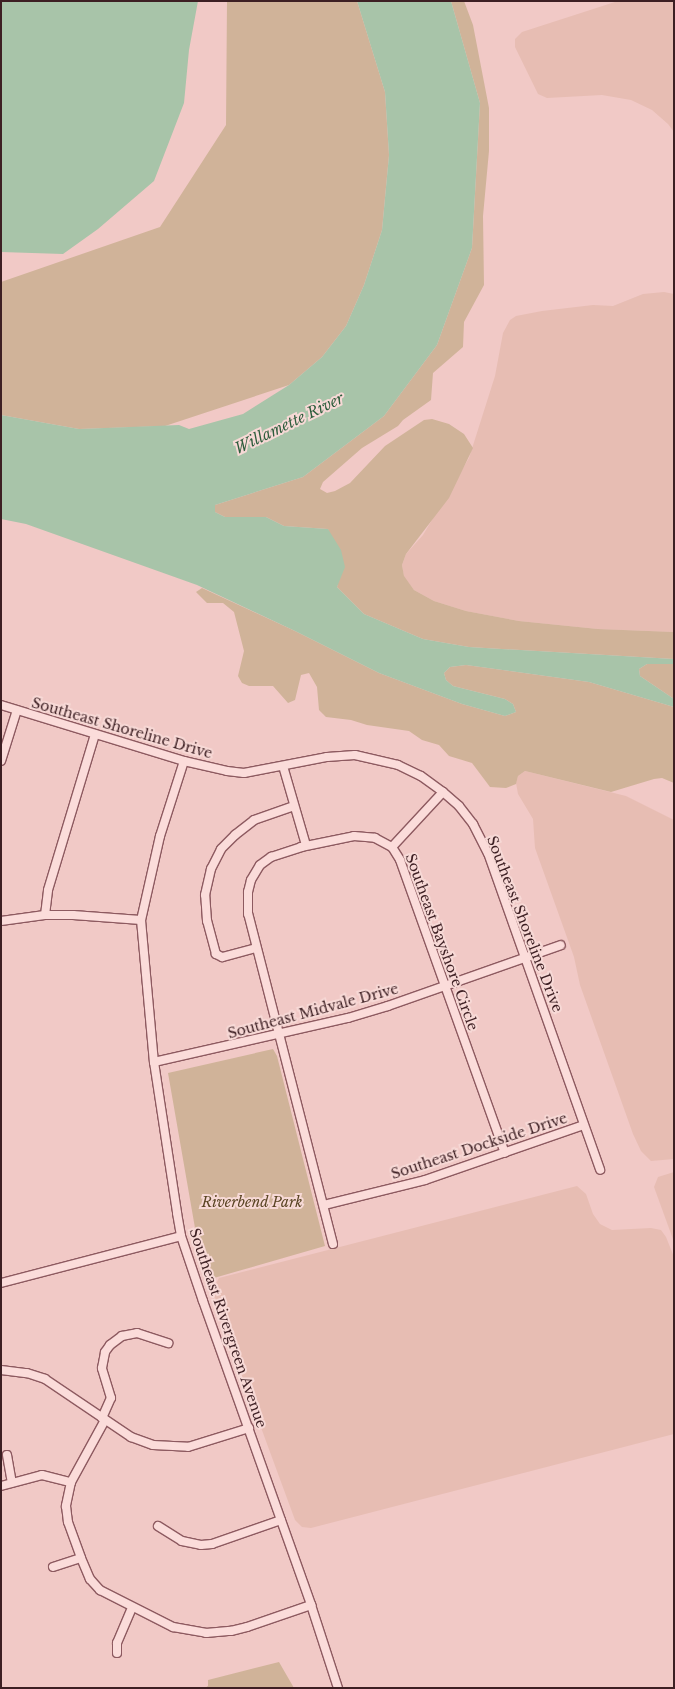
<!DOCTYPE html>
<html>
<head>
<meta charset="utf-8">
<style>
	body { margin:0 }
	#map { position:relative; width:675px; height:1689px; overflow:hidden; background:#f1c9c6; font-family:"Libre Baskerville",serif }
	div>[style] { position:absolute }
	.farmland>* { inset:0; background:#e7bdb3 }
	.green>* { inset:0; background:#d0b399 }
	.water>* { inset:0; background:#a8c4a9 }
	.roads { filter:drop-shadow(1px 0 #8d5a60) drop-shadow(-1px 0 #8d5a60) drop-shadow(0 1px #8d5a60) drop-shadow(0 -1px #8d5a60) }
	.minor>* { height:8px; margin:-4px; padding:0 4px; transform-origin:4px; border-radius:4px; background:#fbdcda }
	span { translate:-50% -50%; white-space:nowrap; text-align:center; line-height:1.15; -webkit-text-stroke:4px #f7d9d6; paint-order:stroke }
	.street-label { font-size:14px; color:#3d1f23 }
	.park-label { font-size:14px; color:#5a4524; font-style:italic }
	.water-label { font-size:15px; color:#2d5d3c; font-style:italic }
	.frame { position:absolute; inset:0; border:2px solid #3d1f23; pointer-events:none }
</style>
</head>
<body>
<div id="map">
	<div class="farmland">
		<i style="clip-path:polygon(618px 1px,674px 1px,674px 132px,668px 124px,652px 110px,631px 100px,602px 95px,547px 98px,538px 94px,515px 47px,515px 39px,522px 32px)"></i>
		<i style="clip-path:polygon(664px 292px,674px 294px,674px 632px,598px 629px,519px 621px,466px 611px,434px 601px,414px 590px,404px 577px,402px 565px,406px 554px,423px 535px,469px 458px,495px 376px,503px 333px,510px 320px,516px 316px,542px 311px,593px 305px,613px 306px,643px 294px)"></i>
		<i style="clip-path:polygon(525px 771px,626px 796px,674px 820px,674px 1159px,651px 1161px,641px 1151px,633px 1134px,580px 985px,574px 957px,535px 848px,533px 819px,518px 794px,516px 783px,518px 776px)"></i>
		<i style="clip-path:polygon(674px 1172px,674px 1242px,654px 1187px,658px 1177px)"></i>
		<i style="clip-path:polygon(577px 1186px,586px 1194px,593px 1214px,600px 1224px,612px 1230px,651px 1228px,661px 1230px,666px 1237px,674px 1257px,674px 1434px,311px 1528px,302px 1527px,295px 1520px,213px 1297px,214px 1287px,219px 1278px)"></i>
	</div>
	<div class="green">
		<i style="clip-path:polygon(227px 1px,357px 1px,385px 92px,389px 155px,382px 230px,364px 285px,346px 326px,322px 357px,289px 385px,165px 426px,79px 429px,1px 415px,1px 282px,160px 227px,226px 125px)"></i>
		<i style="clip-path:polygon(451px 1px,464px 1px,473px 25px,489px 108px,489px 151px,483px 216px,484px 285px,464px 322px,463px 347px,433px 373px,431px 400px,403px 420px,398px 426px,362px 448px,323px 482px,320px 489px,327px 493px,335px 491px,350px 483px,385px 446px,424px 420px,432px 419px,449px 424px,464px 434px,473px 448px,449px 498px,406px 554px,402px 565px,404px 576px,414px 590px,434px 601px,466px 611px,519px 621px,598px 629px,674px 632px,674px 659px,469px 647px,423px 639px,364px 614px,337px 587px,339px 579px,328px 529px,284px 526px,266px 517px,225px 517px,215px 512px,215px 505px,303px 477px,384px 416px,437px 345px,472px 248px,480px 103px)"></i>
		<i style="clip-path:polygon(202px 588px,295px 631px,379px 673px,462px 704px,505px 716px,516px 712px,513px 704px,505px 699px,453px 686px,446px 680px,444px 673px,450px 667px,466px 665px,589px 682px,674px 707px,674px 783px,662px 778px,654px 779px,611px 792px,525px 771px,518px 776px,516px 784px,506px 788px,490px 787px,472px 763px,449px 756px,439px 745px,422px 740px,409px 731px,367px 725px,351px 720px,326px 717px,319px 710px,317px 687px,309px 673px,301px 675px,295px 700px,288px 703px,273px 686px,249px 686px,242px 683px,238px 676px,244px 651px,234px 612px,223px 603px,207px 603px,196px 592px)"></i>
		<i style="clip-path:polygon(647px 664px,674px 664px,674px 699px,640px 676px,639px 669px)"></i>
		<i style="clip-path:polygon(273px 1049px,277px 1056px,325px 1246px,207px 1280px,207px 1271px,195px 1228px,168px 1073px)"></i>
		<i style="clip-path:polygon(279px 1662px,294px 1688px,205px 1688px,208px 1686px,208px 1680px)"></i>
	</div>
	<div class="water">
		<i style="clip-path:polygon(1px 1px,198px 1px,189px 50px,184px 103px,154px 181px,98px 229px,63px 254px,1px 252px)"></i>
		<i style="clip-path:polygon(357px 1px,451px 1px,480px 103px,472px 248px,437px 345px,384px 416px,303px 477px,215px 505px,215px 512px,225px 517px,266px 517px,284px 526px,328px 529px,341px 550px,345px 567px,337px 587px,364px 614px,423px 639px,469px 647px,674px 659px,674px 664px,647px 664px,639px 669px,640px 676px,674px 699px,674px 707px,589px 682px,466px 665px,450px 667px,444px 673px,446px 680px,453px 686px,505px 699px,513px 704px,516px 712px,505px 716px,462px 704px,379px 673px,295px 631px,197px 585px,26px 524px,1px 519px,1px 415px,79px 429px,179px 425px,189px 429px,243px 414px,289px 385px,322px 357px,346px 326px,364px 285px,382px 230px,389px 155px,385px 92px)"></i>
	</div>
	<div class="roads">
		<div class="minor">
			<i style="left:1px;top:705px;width:191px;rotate:17deg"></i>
			<i style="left:184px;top:761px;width:44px;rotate:13.1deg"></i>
			<i style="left:227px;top:771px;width:17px;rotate:7deg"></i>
			<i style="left:244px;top:773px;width:85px;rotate:-10.9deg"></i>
			<i style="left:327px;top:757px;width:28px;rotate:-4deg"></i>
			<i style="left:355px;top:755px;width:44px;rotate:13.1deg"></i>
			<i style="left:398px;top:765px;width:25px;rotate:26deg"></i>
			<i style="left:421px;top:776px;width:27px;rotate:36deg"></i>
			<i style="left:443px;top:792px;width:21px;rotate:41deg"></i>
			<i style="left:459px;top:806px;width:23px;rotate:52deg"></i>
			<i style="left:473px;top:824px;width:33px;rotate:63deg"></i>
			<i style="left:488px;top:853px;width:336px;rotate:70.5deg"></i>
			<i style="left:1px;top:761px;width:53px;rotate:-72.6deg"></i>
			<i style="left:184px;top:761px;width:79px;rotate:107.7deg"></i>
			<i style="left:160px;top:836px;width:86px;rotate:102.7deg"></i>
			<i style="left:141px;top:920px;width:143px;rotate:84.8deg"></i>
			<i style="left:154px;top:1062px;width:153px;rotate:81.3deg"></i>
			<i style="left:177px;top:1213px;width:23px;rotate:80deg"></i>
			<i style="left:181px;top:1236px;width:69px;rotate:71.3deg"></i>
			<i style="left:203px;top:1301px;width:323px;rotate:70.4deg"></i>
			<i style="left:311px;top:1605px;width:87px;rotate:72deg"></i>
			<i style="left:283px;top:766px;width:82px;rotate:73.8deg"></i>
			<i style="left:392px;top:847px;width:75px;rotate:-47.2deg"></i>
			<i style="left:45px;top:915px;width:25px;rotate:-83deg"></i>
			<i style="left:48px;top:890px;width:163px;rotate:-73.2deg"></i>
			<i style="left:1px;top:921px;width:44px;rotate:-7.8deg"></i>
			<i style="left:45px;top:915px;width:28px"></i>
			<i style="left:73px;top:915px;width:68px;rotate:4.2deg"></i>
			<i style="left:256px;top:948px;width:35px;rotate:165deg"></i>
			<i style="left:222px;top:957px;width:7px;rotate:-153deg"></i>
			<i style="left:216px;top:954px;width:34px;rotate:-105deg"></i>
			<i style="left:207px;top:921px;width:26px;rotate:-94deg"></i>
			<i style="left:205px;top:895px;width:27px;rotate:-77deg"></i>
			<i style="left:211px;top:869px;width:22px;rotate:-63deg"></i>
			<i style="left:221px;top:849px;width:20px;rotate:-45deg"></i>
			<i style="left:235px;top:835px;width:24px;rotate:-38deg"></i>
			<i style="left:254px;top:820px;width:42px;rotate:-19.3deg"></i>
			<i style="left:154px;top:1062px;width:199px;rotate:-12.8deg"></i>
			<i style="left:348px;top:1018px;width:42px;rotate:-16.7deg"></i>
			<i style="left:388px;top:1006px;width:183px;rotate:-19.4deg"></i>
			<i style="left:324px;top:1205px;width:104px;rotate:-13.9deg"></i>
			<i style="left:425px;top:1180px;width:168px;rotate:-19.1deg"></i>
			<i style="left:333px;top:1244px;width:341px;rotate:-104.4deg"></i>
			<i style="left:248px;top:914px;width:22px;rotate:-90deg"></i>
			<i style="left:248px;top:892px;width:12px;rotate:-76deg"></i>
			<i style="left:251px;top:880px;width:17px;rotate:-59deg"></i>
			<i style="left:260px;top:865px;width:14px;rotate:-36deg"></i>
			<i style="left:271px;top:857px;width:32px;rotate:-18deg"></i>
			<i style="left:301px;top:847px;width:54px;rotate:-11.7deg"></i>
			<i style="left:354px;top:836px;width:21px;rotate:5deg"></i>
			<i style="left:375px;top:838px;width:19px;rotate:28deg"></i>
			<i style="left:392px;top:847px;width:15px;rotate:58deg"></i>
			<i style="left:400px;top:860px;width:311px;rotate:70.3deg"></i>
			<i style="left:1px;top:1283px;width:186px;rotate:-14.6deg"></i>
			<i style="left:1px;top:1370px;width:26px;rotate:7deg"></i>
			<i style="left:27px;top:1373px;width:19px;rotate:18deg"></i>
			<i style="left:45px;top:1379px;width:104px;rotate:34deg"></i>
			<i style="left:131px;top:1437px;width:23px;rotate:20deg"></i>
			<i style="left:153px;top:1445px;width:35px;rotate:3deg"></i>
			<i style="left:188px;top:1447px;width:64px;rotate:-17.3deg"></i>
			<i style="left:102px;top:1418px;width:22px;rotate:-66deg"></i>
			<i style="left:111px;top:1398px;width:31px;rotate:-107deg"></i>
			<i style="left:102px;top:1368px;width:16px;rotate:-79deg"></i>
			<i style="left:105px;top:1352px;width:9px;rotate:-54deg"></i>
			<i style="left:110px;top:1345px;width:15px;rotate:-37deg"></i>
			<i style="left:122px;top:1336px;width:15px;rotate:-11deg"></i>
			<i style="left:137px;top:1333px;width:33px;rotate:18deg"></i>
			<i style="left:105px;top:1420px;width:71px;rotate:118.7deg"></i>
			<i style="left:71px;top:1482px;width:25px;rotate:102deg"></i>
			<i style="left:66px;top:1506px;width:16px;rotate:83deg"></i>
			<i style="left:68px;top:1522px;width:38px;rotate:70deg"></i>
			<i style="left:81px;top:1558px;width:23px;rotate:67deg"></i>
			<i style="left:90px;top:1579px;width:15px;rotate:48deg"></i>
			<i style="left:100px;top:1590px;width:82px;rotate:26.9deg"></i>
			<i style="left:173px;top:1627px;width:34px;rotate:10deg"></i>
			<i style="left:206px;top:1633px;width:25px;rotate:-5deg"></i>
			<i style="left:231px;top:1631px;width:16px;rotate:-14deg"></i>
			<i style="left:247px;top:1627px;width:68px;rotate:-19deg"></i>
			<i style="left:7px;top:1455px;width:28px;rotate:80deg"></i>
			<i style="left:1px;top:1486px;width:42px;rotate:-15deg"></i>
			<i style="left:42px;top:1475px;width:30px;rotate:14deg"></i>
			<i style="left:158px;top:1526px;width:28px;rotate:32deg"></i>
			<i style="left:182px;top:1541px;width:19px;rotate:12deg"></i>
			<i style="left:201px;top:1545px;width:11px;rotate:-5deg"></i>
			<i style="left:212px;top:1544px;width:73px;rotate:-19.2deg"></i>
			<i style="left:53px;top:1567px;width:29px;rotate:-18deg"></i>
			<i style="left:117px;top:1653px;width:10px;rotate:-90deg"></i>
			<i style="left:117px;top:1643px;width:39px;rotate:-67deg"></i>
		</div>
	</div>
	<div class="street-label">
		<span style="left:122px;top:728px;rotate:16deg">Southeast Shoreline Drive</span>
		<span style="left:525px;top:924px;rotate:69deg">Southeast Shoreline Drive</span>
		<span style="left:442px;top:942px;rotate:70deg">Southeast Bayshore Circle</span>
		<span style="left:313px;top:1011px;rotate:-15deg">Southeast Midvale Drive</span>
		<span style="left:479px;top:1146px;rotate:-18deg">Southeast Dockside Drive</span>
		<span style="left:228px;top:1328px;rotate:71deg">Southeast Rivergreen Avenue</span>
	</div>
	<div class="park-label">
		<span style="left:252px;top:1202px">Riverbend Park</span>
	</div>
	<div class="water-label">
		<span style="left:289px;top:423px;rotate:-26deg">Willamette River</span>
	</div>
	<div class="frame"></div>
</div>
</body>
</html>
